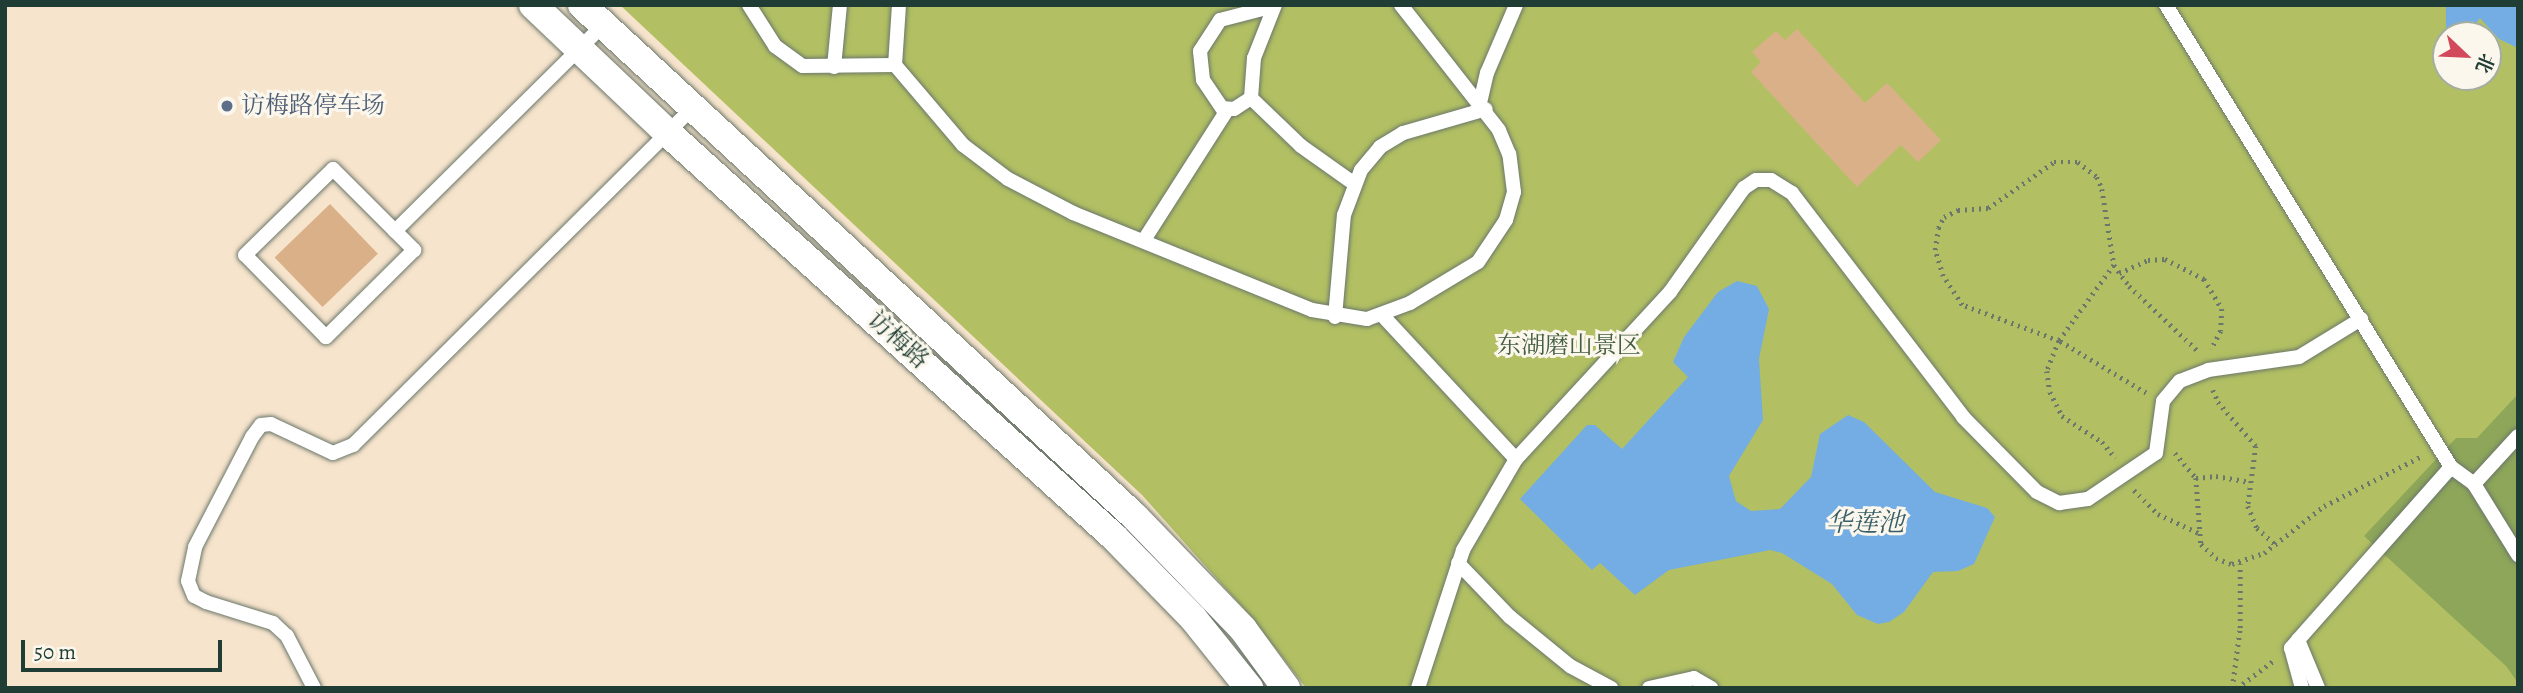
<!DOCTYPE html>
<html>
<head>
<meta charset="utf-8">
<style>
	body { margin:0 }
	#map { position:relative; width:2523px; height:693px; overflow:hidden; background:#f7e4cd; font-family:Alegreya,"Noto Serif SC",serif }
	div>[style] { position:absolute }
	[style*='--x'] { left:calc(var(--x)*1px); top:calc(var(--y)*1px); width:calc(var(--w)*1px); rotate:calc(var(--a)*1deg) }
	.green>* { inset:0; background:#b2c063 }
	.forest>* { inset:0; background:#8da659 }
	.water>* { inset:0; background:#73ade3 }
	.building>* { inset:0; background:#dab088; transform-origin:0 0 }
	.path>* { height:4.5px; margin-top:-2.25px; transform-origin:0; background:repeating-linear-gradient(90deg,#6b776a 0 2px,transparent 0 7px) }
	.roads { filter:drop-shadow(0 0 2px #6b776a) drop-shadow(0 0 2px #6b776a) }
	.lane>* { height:14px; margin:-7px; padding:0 7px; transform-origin:7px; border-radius:7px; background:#fff }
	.street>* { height:28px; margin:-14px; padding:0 14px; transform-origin:14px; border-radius:14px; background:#fff }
	.dots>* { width:19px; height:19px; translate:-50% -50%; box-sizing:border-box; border:4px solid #fbf7ec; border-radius:50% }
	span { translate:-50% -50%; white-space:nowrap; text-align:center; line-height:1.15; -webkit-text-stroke:6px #fbf7ec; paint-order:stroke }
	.service-label { font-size:24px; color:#4e5e75 }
	.left { translate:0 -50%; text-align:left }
	.street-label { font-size:24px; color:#1f3d34 }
	.park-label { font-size:24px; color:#445e40 }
	.water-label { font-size:26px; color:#385f69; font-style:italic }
	.frame { position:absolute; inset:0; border:7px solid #1f3d34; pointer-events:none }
	.north { position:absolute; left:2432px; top:21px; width:70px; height:70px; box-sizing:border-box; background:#fbf7ec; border:2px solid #a3ada2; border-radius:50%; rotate:113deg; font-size:19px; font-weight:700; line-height:28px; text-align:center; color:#1f3d34 }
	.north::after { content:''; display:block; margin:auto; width:24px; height:32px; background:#d1495b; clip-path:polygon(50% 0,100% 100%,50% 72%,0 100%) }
	.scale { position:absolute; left:21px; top:640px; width:201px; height:32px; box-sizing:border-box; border:4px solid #1f3d34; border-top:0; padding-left:9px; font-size:21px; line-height:24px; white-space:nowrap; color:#1f3d34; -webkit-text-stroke:5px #fbf7ec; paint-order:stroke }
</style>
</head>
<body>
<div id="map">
	<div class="green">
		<div style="clip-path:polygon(evenodd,620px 5px,2518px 5px,2518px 688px,1306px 688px,1251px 617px,1142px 495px,620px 5px,2446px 35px,2488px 35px,2488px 77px,2446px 77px,2446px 35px)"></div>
	</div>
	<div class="forest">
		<div style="clip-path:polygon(2518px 394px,2518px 683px,2506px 666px,2364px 536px,2456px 438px,2477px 438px)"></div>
	</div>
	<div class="water">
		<div style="clip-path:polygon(2446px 5px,2518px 5px,2518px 48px,2499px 39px,2480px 18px,2469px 35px,2446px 37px)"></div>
		<div style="clip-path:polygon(1737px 281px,1757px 286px,1769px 309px,1759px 359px,1763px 420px,1729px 476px,1736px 501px,1751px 511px,1780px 509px,1811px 477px,1820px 434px,1848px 415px,1864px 422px,1935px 492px,1987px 508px,1995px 517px,1974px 564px,1958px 571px,1933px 572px,1904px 612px,1889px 622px,1878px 624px,1857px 615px,1832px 584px,1782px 553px,1770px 550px,1669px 570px,1635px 595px,1600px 563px,1592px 570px,1520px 499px,1587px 425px,1595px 425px,1622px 449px,1688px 377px,1673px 362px,1684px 337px,1718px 292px)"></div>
	</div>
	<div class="building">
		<div style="clip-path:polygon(1797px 29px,1865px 103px,1887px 83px,1941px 140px,1918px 162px,1901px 145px,1857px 187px,1751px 72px,1761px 62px,1752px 52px,1776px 31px,1785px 40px)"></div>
		<div style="left:330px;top:204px;width:69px;height:77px;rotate:46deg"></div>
	</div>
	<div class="path">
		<div style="--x:2114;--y:265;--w:94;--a:125.9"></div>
		<div style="--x:2059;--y:341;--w:32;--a:112"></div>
		<div style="--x:2047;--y:371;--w:21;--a:82"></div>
		<div style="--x:2050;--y:392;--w:27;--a:63"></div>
		<div style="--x:2062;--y:416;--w:48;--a:33"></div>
		<div style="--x:2102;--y:442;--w:21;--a:49"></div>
		<div style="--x:2119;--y:273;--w:32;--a:-24"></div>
		<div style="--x:2148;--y:260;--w:17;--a:-3"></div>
		<div style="--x:2165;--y:259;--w:44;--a:27.1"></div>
		<div style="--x:2204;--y:279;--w:35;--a:59"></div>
		<div style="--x:2222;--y:309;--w:22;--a:93"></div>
		<div style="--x:2221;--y:331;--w:21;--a:118"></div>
		<div style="--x:2213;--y:390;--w:13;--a:67"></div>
		<div style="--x:2218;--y:402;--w:58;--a:49.2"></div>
		<div style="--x:2256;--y:446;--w:61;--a:97.6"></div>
		<div style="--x:2248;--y:506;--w:24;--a:68"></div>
		<div style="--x:2257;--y:528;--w:24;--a:42"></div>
		<div style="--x:2146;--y:393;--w:101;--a:-149.1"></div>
		<div style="--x:2059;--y:341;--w:103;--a:-159.6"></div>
		<div style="--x:1962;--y:305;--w:35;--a:-123"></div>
		<div style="--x:1943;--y:276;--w:27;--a:-107"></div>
		<div style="--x:1935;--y:250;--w:22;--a:-82"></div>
		<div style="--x:1938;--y:228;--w:13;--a:-61"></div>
		<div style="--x:1944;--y:217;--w:16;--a:-27"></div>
		<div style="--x:1958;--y:210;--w:30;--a:-4"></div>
		<div style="--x:1988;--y:208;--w:80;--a:-34.9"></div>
		<div style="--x:2054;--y:162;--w:24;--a:0"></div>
		<div style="--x:2078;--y:162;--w:24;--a:38"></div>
		<div style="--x:2097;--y:177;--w:13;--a:67"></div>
		<div style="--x:2102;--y:189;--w:77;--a:81"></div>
		<div style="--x:2114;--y:265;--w:26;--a:54"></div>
		<div style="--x:2129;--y:286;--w:96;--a:43.3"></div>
		<div style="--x:2175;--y:453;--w:33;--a:50"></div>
		<div style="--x:2196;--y:478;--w:66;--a:85.7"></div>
		<div style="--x:2201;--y:544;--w:21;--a:43"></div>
		<div style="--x:2216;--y:558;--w:17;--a:21"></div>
		<div style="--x:2232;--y:564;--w:34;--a:-19"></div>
		<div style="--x:2264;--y:553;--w:76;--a:-38.1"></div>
		<div style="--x:2324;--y:506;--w:110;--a:-27"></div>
		<div style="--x:2196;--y:478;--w:20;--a:-6"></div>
		<div style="--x:2216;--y:476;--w:35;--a:10"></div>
		<div style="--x:2134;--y:490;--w:34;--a:45"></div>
		<div style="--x:2158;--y:514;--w:45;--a:24.9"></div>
		<div style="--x:2232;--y:688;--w:61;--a:-82.4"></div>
		<div style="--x:2240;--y:628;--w:64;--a:-90"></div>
		<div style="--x:2237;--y:688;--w:45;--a:-36.9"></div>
	</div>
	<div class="roads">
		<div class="lane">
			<div style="--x:749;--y:5;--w:49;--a:57.6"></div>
			<div style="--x:775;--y:46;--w:34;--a:36"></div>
			<div style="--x:803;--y:66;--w:92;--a:-0.6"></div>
			<div style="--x:899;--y:5;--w:60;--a:93.8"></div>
			<div style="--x:895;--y:65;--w:105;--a:49.6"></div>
			<div style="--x:963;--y:145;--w:56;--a:37.1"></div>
			<div style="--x:1008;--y:179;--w:73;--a:27.6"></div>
			<div style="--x:1073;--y:213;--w:258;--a:22.1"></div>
			<div style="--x:1312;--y:310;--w:56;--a:9.3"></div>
			<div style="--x:1367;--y:319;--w:46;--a:-20.4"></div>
			<div style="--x:1410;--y:303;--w:79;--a:-31.1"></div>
			<div style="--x:1478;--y:262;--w:50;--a:-56.3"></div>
			<div style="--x:1506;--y:220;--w:29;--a:-74"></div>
			<div style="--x:1514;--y:192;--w:38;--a:-97"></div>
			<div style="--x:1509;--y:154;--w:26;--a:-113"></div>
			<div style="--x:1499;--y:130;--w:159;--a:-128.1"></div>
			<div style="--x:1275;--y:5;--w:57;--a:111.6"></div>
			<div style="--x:1254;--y:58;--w:40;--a:94.3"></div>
			<div style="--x:1251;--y:98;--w:69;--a:43.8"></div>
			<div style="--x:1301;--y:146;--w:64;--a:35.4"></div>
			<div style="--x:2166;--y:5;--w:543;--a:58.33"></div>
			<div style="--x:2451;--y:467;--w:29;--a:36"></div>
			<div style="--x:2474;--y:484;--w:84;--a:58.2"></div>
			<div style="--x:834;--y:67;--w:62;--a:-84.5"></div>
			<div style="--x:1251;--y:98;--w:20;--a:147"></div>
			<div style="--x:1234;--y:109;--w:12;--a:-175"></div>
			<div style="--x:1222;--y:108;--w:34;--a:-124"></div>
			<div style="--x:1203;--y:80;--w:29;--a:-96"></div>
			<div style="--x:1200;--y:51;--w:37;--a:-57"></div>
			<div style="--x:1220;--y:20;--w:56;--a:-14.5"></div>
			<div style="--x:1480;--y:103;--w:31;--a:-77"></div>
			<div style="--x:1487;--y:73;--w:74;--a:-66.9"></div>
			<div style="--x:333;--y:169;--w:115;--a:45"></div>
			<div style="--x:414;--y:250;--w:124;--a:135.3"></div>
			<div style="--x:326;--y:337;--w:115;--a:-134.6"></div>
			<div style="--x:245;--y:255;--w:123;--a:-44.3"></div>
			<div style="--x:395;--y:231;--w:293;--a:-44.7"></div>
			<div style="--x:1144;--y:240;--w:154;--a:-57.4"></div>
			<div style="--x:1383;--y:316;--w:195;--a:47.1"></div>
			<div style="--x:1335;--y:317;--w:102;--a:-85"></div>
			<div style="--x:1344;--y:215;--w:48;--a:-69.3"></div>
			<div style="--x:1361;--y:170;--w:30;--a:-50"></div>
			<div style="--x:1380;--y:147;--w:27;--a:-31"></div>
			<div style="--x:1403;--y:133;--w:86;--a:-16.1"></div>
			<div style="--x:2474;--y:484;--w:65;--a:-47.5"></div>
			<div style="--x:1458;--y:563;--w:75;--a:46.1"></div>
			<div style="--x:1510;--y:617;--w:77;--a:39.2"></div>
			<div style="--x:1570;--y:666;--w:47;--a:28.2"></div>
			<div style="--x:2298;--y:640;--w:11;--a:131"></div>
			<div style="--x:2291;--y:648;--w:41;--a:74.6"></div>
			<div style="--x:314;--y:688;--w:59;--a:-117.4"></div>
			<div style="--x:287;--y:636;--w:19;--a:-137"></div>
			<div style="--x:273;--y:623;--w:70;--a:-162.6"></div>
			<div style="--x:206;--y:602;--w:13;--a:-153"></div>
			<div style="--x:194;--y:596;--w:16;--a:-112"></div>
			<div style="--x:188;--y:581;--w:35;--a:-78"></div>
			<div style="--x:195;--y:547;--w:124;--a:-62.6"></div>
			<div style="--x:252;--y:437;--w:15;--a:-53"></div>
			<div style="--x:261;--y:425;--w:10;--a:-6"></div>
			<div style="--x:271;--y:424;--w:68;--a:25.1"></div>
			<div style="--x:333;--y:453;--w:22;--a:-22"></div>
			<div style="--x:353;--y:445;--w:478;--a:-44.8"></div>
			<div style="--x:1418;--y:688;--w:145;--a:-71.9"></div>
			<div style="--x:1463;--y:550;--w:105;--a:-59.8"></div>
			<div style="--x:1516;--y:459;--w:227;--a:-47.3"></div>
			<div style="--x:1670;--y:292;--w:128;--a:-54.6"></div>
			<div style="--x:1744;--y:188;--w:14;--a:-34"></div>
			<div style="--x:1756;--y:180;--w:15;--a:0"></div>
			<div style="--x:1771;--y:180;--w:25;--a:32"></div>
			<div style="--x:1792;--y:193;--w:282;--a:52.6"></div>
			<div style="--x:1963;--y:417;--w:105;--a:45.4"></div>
			<div style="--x:2037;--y:492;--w:25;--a:27"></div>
			<div style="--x:2059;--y:503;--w:29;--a:-8"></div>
			<div style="--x:2088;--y:499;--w:82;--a:-34.1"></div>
			<div style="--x:2156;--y:453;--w:52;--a:-82.3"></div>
			<div style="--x:2163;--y:401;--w:26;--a:-50"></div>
			<div style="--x:2180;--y:381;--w:30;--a:-21"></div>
			<div style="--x:2208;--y:370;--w:92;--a:-8.1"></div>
			<div style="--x:2299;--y:357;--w:73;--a:-31.5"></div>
			<div style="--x:1649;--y:688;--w:46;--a:-12.5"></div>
			<div style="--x:1694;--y:678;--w:20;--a:30"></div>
			<div style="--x:2318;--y:688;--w:52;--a:-112.6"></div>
			<div style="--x:2298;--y:640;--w:231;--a:-48.5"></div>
		</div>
		<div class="street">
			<div style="--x:533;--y:5;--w:187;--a:43.5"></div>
			<div style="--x:669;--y:134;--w:600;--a:42.16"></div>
			<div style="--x:1114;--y:537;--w:113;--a:45.7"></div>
			<div style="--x:1193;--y:618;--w:90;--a:51.3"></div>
			<div style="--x:582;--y:5;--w:752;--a:42.79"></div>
			<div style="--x:1134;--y:516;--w:157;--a:46"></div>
			<div style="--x:1243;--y:629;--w:73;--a:53.9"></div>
		</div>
	</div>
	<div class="dots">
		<div style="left:227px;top:106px;background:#5c6f8a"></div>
	</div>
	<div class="service-label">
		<span class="left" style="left:241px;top:106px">访梅路停车场</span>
	</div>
	<div class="street-label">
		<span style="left:898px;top:340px;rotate:42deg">访梅路</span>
	</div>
	<div class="park-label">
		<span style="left:1569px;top:346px">东湖磨山景区</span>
	</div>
	<div class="water-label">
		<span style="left:1865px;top:523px">华莲池</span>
	</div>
	<div class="frame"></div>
	<div class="north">北</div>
	<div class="scale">50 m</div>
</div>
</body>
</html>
